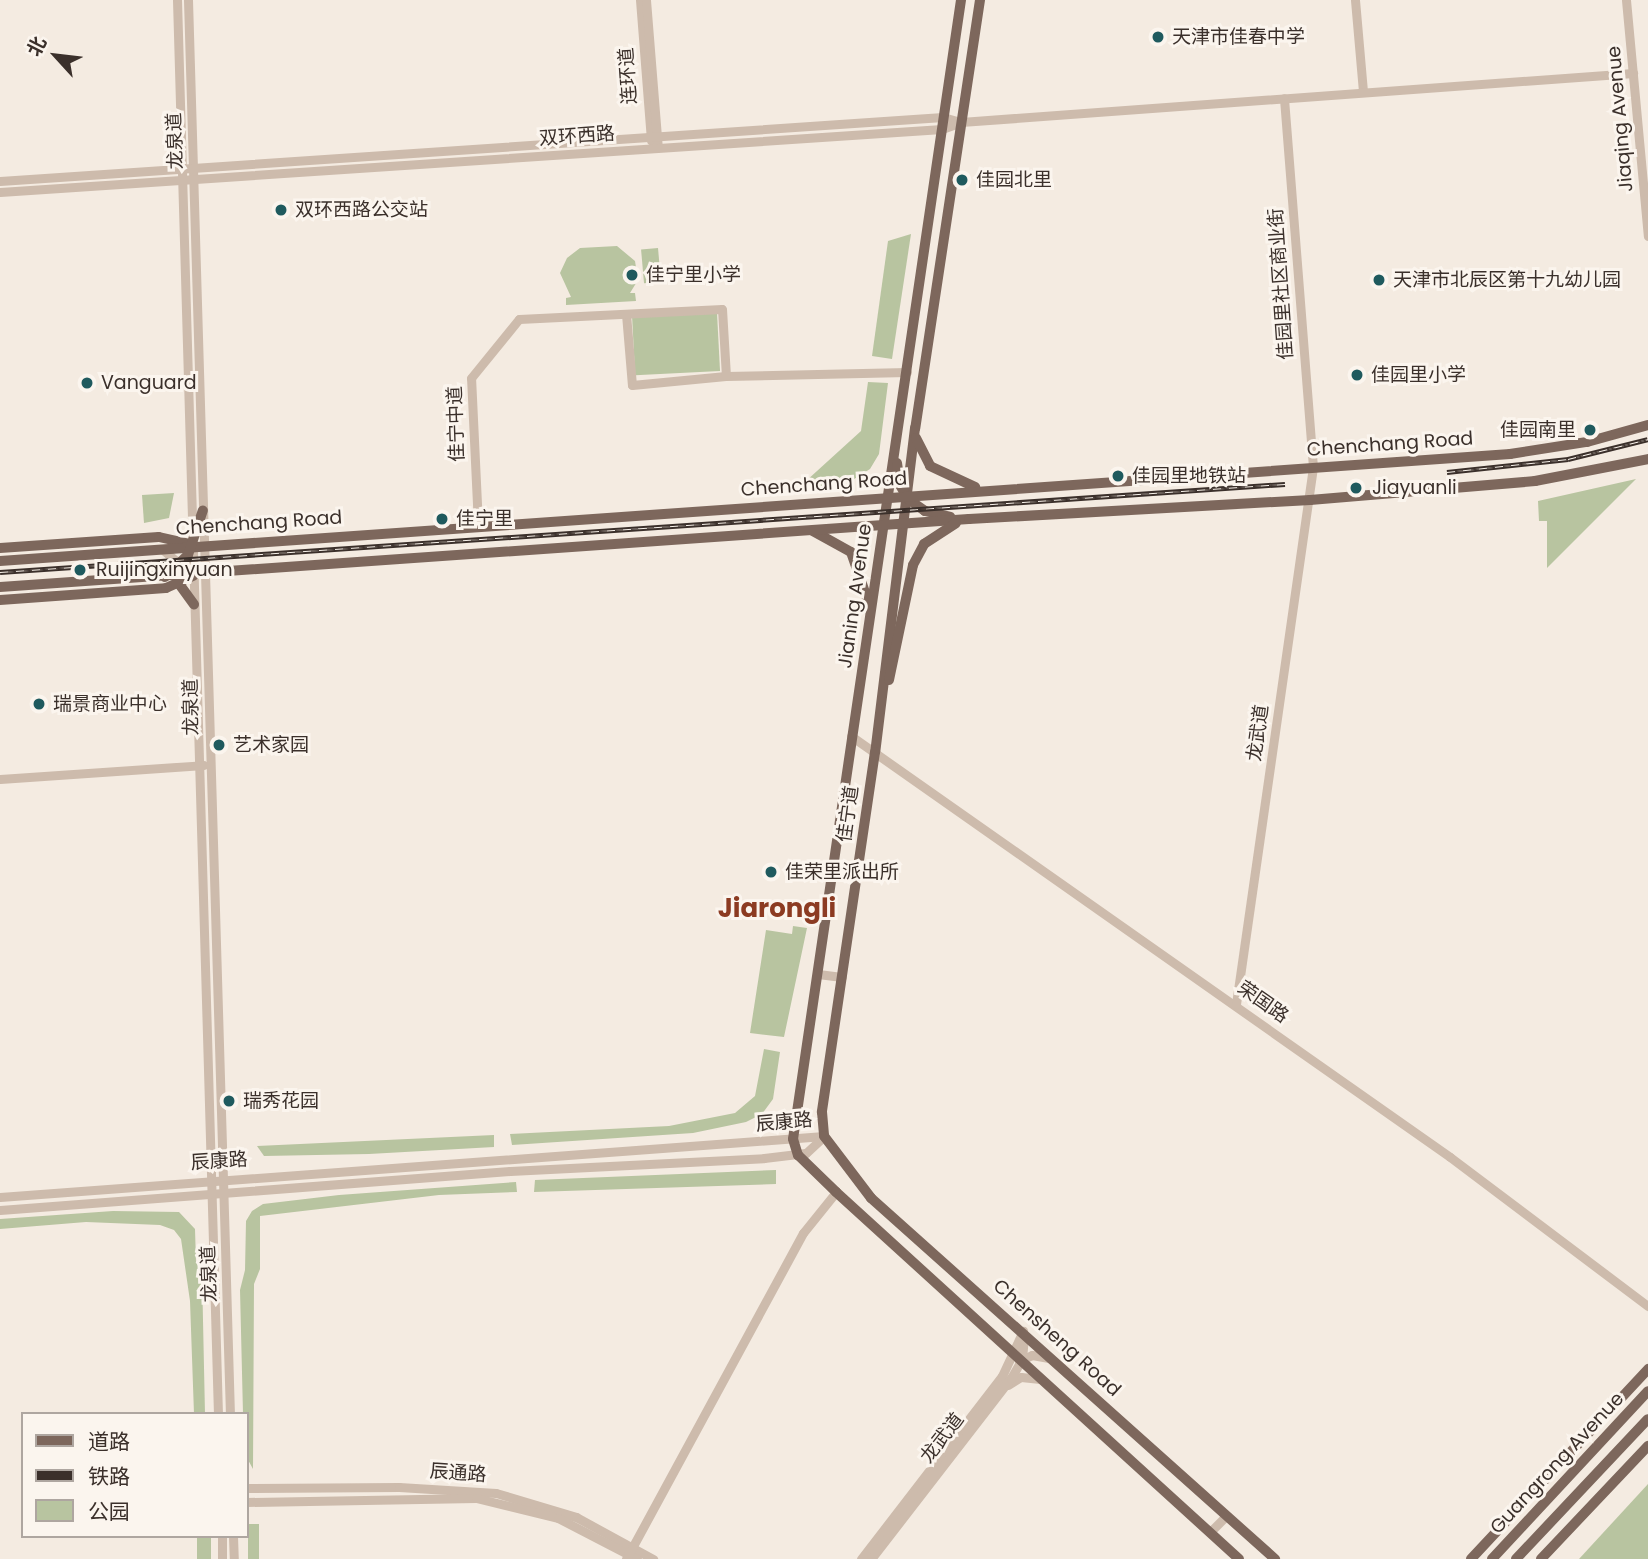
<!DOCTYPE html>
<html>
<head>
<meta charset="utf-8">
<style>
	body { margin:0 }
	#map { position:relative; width:1648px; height:1559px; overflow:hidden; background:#f4ebe1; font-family:Poppins,"Noto Sans SC",sans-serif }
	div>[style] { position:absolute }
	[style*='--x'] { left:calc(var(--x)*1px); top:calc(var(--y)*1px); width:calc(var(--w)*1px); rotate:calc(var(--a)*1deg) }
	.green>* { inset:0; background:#b8c4a0; transform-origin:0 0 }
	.minor>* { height:9px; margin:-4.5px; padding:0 4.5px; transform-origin:4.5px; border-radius:4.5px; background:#cdbbac }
	.major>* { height:10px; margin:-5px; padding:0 5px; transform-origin:5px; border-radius:5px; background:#7d675c }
	.rail>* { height:5px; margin-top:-2.5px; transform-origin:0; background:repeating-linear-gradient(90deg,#fbf5ee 0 8px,#3b302b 0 16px); box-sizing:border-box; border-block:2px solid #3b302b }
	.dots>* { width:19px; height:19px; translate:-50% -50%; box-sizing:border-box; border:4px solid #fbf5ee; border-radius:50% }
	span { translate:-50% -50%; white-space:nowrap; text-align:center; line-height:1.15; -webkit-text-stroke:6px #fbf5ee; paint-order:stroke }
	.poi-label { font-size:19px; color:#3b302b }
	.left { translate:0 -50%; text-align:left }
	.right { translate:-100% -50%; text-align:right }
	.street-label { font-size:19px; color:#3b302b }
	.district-label { font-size:26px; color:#8c3b22; font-weight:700 }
	.legend { position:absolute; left:21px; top:1412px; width:228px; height:126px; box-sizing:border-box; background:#fbf5ee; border:2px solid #aea6a0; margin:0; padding:9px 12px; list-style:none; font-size:21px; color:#3b302b }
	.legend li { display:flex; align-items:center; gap:14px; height:35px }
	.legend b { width:35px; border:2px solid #aea6a0 }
	.north { position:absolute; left:21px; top:21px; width:70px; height:70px; -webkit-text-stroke:5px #fbf5ee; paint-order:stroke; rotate:297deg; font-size:19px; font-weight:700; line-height:28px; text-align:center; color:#3b302b }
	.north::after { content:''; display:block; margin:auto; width:24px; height:32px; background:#3b302b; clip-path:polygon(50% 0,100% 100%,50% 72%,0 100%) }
</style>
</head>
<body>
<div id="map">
	<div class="green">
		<div style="clip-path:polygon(911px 234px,892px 359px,872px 356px,888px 241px)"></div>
		<div style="clip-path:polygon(617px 246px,635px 261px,638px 280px,630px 293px,635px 293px,636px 301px,566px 305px,566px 298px,571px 297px,560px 273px,567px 258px,580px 248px)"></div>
		<div style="left:658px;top:248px;width:34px;height:17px;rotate:85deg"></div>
		<div style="left:717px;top:313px;width:58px;height:85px;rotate:87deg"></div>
		<div style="clip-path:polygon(868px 382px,888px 383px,879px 454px,870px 469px,851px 481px,795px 491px,861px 431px)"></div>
		<div style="clip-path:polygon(1636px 479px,1547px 568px,1547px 521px,1539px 521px,1538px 501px)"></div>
		<div style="clip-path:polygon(174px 493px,169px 518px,144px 523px,142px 495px)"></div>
		<div style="clip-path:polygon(793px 926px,807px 928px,784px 1037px,750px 1033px,766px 930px,792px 934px)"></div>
		<div style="clip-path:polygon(764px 1049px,780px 1052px,773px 1099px,762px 1114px,746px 1122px,693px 1133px,512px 1145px,510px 1134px,669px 1126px,735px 1113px,755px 1096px)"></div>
		<div style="clip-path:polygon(494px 1135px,494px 1147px,369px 1154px,264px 1156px,257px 1146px)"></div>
		<div style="clip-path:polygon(776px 1170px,776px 1184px,534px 1192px,535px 1180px)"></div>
		<div style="clip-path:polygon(516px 1182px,517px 1192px,439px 1195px,260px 1216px,260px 1269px,254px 1284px,253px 1469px,247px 1458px,247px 1414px,243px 1414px,240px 1290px,245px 1270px,246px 1221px,252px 1211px,263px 1204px,339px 1195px)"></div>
		<div style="clip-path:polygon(113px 1211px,179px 1212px,195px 1229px,196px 1262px,202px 1273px,205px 1414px,194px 1414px,190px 1301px,181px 1239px,174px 1230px,160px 1225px,86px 1222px,0 1229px,0 1219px)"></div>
		<div style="clip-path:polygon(1648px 1484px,1648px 1559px,1579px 1559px)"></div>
		<div style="left:248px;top:1524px;width:11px;height:35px"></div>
		<div style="left:197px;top:1536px;width:14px;height:23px"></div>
	</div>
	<div class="minor">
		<div style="--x:177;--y:0;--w:1415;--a:88.34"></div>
		<div style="--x:188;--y:0;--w:1415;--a:88.3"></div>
		<div style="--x:640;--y:0;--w:141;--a:85.5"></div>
		<div style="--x:646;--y:0;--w:148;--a:85.4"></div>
		<div style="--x:1355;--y:0;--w:92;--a:85"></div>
		<div style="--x:1626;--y:0;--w:237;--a:84.7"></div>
		<div style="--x:0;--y:181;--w:945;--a:-3.88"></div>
		<div style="--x:943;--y:117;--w:19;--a:16"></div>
		<div style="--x:961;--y:122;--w:674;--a:-4.17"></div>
		<div style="--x:0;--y:192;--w:944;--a:-3.83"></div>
		<div style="--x:942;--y:129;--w:20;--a:-20"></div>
		<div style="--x:626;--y:314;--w:71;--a:85.2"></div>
		<div style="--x:632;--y:385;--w:94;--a:-5.5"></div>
		<div style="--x:726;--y:376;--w:181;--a:-1.3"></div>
		<div style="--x:478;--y:525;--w:147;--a:-92.7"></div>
		<div style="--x:471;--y:378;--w:76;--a:-50.9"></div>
		<div style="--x:519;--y:319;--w:203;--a:-2.8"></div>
		<div style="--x:722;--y:309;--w:67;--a:86.6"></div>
		<div style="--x:162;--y:549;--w:42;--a:40.2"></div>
		<div style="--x:851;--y:736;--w:732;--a:35.1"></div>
		<div style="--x:1450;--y:1157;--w:248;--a:37"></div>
		<div style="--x:0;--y:779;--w:204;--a:-3.9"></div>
		<div style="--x:818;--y:974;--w:24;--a:7"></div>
		<div style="--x:1236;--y:1004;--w:542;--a:-81.84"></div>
		<div style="--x:1313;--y:467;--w:370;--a:-94.5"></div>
		<div style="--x:0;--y:1197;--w:826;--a:-4.23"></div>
		<div style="--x:0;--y:1210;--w:511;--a:-4.37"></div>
		<div style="--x:510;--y:1171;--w:254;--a:-2.9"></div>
		<div style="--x:764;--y:1158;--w:42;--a:-6.8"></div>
		<div style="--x:806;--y:1153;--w:25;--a:-43"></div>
		<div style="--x:1019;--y:1361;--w:14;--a:-25"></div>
		<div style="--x:1032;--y:1355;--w:17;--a:10"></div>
		<div style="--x:1008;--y:1385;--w:15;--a:-32"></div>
		<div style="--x:1021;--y:1377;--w:19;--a:6"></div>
		<div style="--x:247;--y:1488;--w:152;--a:-0.4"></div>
		<div style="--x:399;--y:1487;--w:97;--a:3.5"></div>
		<div style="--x:496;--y:1493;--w:84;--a:16.7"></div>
		<div style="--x:576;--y:1517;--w:88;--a:28.6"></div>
		<div style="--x:247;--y:1502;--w:229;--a:-1"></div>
		<div style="--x:476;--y:1498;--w:84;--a:13.7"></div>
		<div style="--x:558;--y:1518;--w:89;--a:27.4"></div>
		<div style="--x:1210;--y:1532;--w:23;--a:-45"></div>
		<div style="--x:222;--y:1536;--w:23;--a:90"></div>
		<div style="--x:233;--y:1536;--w:23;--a:88"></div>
		<div style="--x:626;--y:1559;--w:371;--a:-61.5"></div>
		<div style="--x:803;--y:1233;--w:53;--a:-51.2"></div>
		<div style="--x:861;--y:1559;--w:231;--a:-52.4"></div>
		<div style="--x:1002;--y:1376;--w:50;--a:-65"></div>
		<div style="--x:871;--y:1559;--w:229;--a:-52.3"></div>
		<div style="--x:1011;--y:1378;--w:22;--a:-60"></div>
		<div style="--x:1022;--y:1359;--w:24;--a:-85"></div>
	</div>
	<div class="major">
		<div style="--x:961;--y:0;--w:1151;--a:98.39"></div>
		<div style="--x:793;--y:1139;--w:17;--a:73"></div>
		<div style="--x:798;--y:1155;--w:53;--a:44.2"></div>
		<div style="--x:836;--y:1192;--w:545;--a:42.32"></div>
		<div style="--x:980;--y:0;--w:433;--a:98.6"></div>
		<div style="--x:915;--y:428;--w:326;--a:97"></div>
		<div style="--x:875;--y:752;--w:364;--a:98.4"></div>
		<div style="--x:822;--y:1112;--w:24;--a:85"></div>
		<div style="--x:824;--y:1136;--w:78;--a:52.8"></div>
		<div style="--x:871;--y:1198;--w:542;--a:41.78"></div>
		<div style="--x:916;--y:438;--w:31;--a:63"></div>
		<div style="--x:930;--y:466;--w:50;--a:25"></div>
		<div style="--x:897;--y:463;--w:22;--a:82"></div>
		<div style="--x:900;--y:485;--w:16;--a:60"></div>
		<div style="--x:908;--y:499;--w:21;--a:35"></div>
		<div style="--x:925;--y:511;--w:26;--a:13"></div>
		<div style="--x:813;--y:531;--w:43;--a:28.9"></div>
		<div style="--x:851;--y:552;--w:55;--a:70.9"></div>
		<div style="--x:0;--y:548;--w:159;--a:-4"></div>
		<div style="--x:159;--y:537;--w:31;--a:13"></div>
		<div style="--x:0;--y:561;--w:1514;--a:-4.05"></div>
		<div style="--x:1510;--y:454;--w:78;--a:-8.9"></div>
		<div style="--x:1587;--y:442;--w:63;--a:-15.6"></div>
		<div style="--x:165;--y:577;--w:32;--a:-44"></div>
		<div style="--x:188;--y:555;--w:47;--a:-71.6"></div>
		<div style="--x:177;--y:581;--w:29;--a:54"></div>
		<div style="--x:0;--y:587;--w:971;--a:-4.01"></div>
		<div style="--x:969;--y:519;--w:342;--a:-3.2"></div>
		<div style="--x:1310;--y:500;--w:226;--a:-4.8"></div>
		<div style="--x:1535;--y:481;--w:115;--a:-11"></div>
		<div style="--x:0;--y:600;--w:166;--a:-4.1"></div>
		<div style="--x:166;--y:588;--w:30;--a:-24"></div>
		<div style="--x:889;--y:680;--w:117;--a:-78.2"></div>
		<div style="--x:913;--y:565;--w:24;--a:-62"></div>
		<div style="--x:924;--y:544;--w:38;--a:-33"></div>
		<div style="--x:1471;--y:1559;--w:260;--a:-47"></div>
		<div style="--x:1492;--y:1559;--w:229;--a:-47.1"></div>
		<div style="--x:1516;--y:1559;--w:192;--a:-46.7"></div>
		<div style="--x:1541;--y:1559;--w:156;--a:-46.6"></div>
	</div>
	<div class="rail">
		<div style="--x:1447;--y:472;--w:122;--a:-6.1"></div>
		<div style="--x:1568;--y:459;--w:82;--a:-14"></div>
		<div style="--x:0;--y:572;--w:1288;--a:-3.92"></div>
	</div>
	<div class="dots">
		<div style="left:1158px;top:37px;background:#1f5a5e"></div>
		<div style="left:962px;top:180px;background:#1f5a5e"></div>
		<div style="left:281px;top:210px;background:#1f5a5e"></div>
		<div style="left:632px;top:275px;background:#1f5a5e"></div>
		<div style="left:1379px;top:280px;background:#1f5a5e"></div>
		<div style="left:1357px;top:375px;background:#1f5a5e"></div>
		<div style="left:87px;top:383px;background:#1f5a5e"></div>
		<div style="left:1590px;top:430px;background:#1f5a5e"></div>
		<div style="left:1118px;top:476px;background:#1f5a5e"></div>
		<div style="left:1356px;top:488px;background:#1f5a5e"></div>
		<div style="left:442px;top:519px;background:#1f5a5e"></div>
		<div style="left:80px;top:570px;background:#1f5a5e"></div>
		<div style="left:39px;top:704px;background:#1f5a5e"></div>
		<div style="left:219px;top:745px;background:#1f5a5e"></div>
		<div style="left:771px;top:872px;background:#1f5a5e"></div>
		<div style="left:229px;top:1101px;background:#1f5a5e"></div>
	</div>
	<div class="poi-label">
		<span class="left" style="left:1172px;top:37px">天津市佳春中学</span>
		<span class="left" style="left:976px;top:180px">佳园北里</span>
		<span class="left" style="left:295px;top:210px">双环西路公交站</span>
		<span class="left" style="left:646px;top:275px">佳宁里小学</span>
		<span class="left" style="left:1393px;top:280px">天津市北辰区第十九幼儿园</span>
		<span class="left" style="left:1371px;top:375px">佳园里小学</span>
		<span class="left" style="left:101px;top:383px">Vanguard</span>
		<span class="right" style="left:1576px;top:430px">佳园南里</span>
		<span class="left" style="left:1132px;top:476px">佳园里地铁站</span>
		<span class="left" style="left:1372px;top:488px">Jiayuanli</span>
		<span class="left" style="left:456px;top:519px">佳宁里</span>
		<span class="left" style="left:96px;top:570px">Ruijingxinyuan</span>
		<span class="left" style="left:53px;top:704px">瑞景商业中心</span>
		<span class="left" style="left:233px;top:745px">艺术家园</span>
		<span class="left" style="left:785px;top:872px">佳荣里派出所</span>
		<span class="left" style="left:243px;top:1101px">瑞秀花园</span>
	</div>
	<div class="street-label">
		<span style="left:628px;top:76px;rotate:-94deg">连环道</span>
		<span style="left:1620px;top:119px;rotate:-95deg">Jiaqing Avenue</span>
		<span style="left:577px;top:136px;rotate:-4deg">双环西路</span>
		<span style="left:175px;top:141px;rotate:-92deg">龙泉道</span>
		<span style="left:1281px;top:284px;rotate:-94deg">佳园里社区商业街</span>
		<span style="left:456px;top:424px;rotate:-92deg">佳宁中道</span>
		<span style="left:1390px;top:444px;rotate:-4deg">Chenchang Road</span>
		<span style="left:824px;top:484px;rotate:-4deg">Chenchang Road</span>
		<span style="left:259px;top:523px;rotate:-4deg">Chenchang Road</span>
		<span style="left:855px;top:596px;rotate:-82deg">Jianing Avenue</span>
		<span style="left:191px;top:707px;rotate:-91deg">龙泉道</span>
		<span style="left:1258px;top:733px;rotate:-82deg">龙武道</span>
		<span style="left:848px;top:814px;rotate:-82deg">佳宁道</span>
		<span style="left:1263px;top:1002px;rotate:35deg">荣国路</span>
		<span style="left:784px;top:1122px;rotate:-5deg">辰康路</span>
		<span style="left:219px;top:1161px;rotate:-4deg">辰康路</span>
		<span style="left:209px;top:1274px;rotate:-92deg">龙泉道</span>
		<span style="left:1057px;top:1338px;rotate:42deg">Chensheng Road</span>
		<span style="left:942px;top:1438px;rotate:-52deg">龙武道</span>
		<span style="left:1557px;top:1463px;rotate:-47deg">Guangrong Avenue</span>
		<span style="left:458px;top:1473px;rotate:4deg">辰通路</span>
	</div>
	<div class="district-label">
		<span style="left:777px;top:909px">Jiarongli</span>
	</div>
	<ul class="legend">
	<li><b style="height:9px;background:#7d675c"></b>道路</li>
	<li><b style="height:9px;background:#3b302b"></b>铁路</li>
	<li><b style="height:19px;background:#b8c4a0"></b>公园</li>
	</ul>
	<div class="north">北</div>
</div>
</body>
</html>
